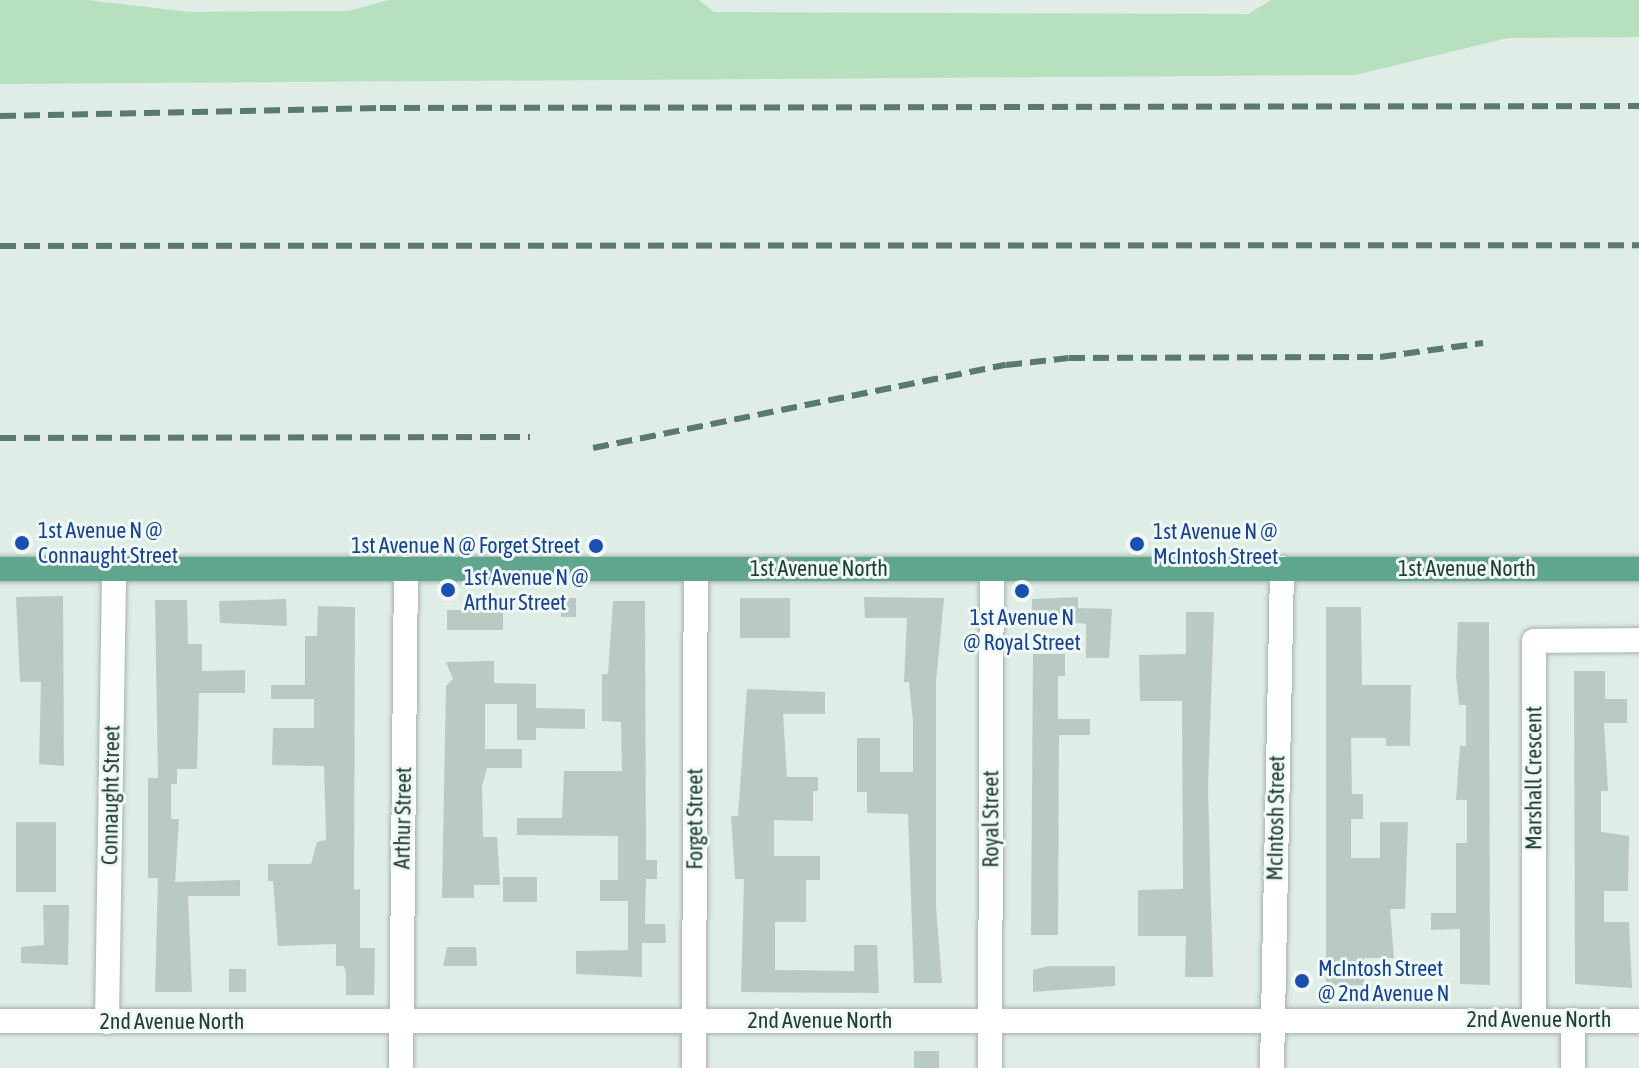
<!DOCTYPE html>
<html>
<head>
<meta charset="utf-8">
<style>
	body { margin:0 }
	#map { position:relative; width:1639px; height:1068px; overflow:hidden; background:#e0ece6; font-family:"Asap Condensed",sans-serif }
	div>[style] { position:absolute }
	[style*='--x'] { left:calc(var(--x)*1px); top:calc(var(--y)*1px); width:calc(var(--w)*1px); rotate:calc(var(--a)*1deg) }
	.green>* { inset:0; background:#b6e0be }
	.building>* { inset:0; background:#b8cac1; transform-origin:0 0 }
	.roads { filter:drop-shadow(0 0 2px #a2b4ad) drop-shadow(0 0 2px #a2b4ad) }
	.minor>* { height:24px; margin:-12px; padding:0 12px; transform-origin:12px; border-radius:12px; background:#fff }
	.major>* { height:24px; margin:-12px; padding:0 12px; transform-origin:12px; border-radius:12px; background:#60a68f }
	.rail>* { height:6px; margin-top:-3px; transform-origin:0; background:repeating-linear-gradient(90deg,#597a6f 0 16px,transparent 0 24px) }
	.dots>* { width:22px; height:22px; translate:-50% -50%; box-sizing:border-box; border:4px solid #f1f9f4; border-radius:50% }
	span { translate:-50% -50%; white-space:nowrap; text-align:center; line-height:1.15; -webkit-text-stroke:6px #f1f9f4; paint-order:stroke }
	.transit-label { font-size:22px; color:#164399 }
	.left { translate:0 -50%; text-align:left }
	.right { translate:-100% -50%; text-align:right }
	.street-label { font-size:22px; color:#1f3e33 }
</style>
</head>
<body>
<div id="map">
	<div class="green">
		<div style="clip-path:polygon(0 0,87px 0,189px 12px,349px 11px,388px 0,699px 0,714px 12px,1248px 14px,1271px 0,1639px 0,1639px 37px,1508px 38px,1355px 75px,0 84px)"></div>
	</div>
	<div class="building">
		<div style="clip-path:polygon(63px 596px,64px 766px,39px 764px,41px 682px,20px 682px,16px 597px)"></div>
		<div style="clip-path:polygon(864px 597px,944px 598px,936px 682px,936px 906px,942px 983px,914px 983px,908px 814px,867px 813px,867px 792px,857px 792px,857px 738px,880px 738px,880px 772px,913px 772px,913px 722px,909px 682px,904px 682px,907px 618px,865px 618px)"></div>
		<div style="clip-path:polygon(1078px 597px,1078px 608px,1112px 609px,1109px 658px,1086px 658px,1086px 624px,1032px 618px,1032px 599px)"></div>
		<div style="left:561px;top:598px;width:15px;height:19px"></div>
		<div style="left:740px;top:598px;width:50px;height:40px"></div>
		<div style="clip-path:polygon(286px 599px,287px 626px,220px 623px,219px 601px)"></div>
		<div style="clip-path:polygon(155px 600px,187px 600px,188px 644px,202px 644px,202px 671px,245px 670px,245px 693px,199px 693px,197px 769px,177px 769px,177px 784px,171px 784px,171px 819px,179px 819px,175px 882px,240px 880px,240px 896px,188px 896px,192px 992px,155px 992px,158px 878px,148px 878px,148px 778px,158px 778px)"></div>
		<div style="clip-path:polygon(613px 601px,645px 601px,646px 860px,657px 860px,657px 879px,646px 879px,645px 924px,665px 924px,666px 943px,642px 943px,642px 977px,576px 974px,576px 951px,628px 950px,628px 901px,600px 901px,600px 880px,618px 880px,618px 836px,517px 835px,517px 818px,562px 818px,564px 771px,622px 771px,621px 722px,602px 721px,602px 674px,608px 674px)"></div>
		<div style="clip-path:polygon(318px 606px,355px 607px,354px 890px,360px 889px,360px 948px,375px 948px,374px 995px,346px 995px,346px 973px,344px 966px,336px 966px,336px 944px,278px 946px,273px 881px,268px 881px,268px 864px,311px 864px,317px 842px,326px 840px,324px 766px,272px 765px,273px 728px,314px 728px,314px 699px,271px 699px,271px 685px,305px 685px,305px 636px,317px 636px)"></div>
		<div style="clip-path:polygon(1326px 607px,1361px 607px,1362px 685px,1411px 685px,1410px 746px,1386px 746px,1386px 738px,1351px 738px,1352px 794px,1363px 794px,1363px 819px,1351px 819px,1351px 858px,1380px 858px,1380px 822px,1408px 822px,1405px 909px,1390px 909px,1394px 958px,1364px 958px,1364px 985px,1326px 986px)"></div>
		<div style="left:503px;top:610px;width:20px;height:56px;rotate:90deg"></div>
		<div style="clip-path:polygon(1186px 612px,1214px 612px,1208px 788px,1213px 977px,1185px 977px,1186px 936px,1138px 936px,1138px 890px,1183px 889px,1182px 701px,1140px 701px,1139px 655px,1186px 654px)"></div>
		<div style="clip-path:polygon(1458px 622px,1489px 622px,1490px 985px,1460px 984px,1460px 929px,1431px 930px,1431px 913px,1456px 913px,1456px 843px,1467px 843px,1467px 800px,1456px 800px,1460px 746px,1466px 746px,1466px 705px,1459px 705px,1456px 675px)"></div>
		<div style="clip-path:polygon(1033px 654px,1065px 654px,1065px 676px,1058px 676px,1058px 719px,1090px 719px,1090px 735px,1059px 735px,1058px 935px,1031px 935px)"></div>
		<div style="clip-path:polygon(494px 661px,494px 683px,536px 684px,536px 708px,585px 709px,585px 729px,536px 728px,536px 740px,517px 740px,517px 704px,485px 704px,485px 749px,522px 749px,522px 768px,487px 768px,482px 786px,483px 837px,497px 837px,500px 885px,474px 885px,474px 898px,442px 898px,446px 686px,453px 679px,446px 662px)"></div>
		<div style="clip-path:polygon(1574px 671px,1605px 671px,1605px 699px,1627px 699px,1627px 723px,1604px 723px,1608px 791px,1601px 791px,1601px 832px,1629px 836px,1628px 891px,1604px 891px,1604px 922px,1629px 922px,1632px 988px,1575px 984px)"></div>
		<div style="clip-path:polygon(747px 689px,825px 692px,825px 714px,783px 714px,787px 777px,818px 777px,818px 791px,813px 791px,813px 821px,774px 820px,774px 856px,820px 856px,820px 880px,806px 880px,806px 922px,775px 922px,775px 970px,854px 971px,854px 945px,877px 945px,879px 993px,741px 992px,744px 879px,735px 879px,731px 816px,738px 816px)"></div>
		<div style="left:16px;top:822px;width:40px;height:70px"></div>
		<div style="left:503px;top:877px;width:34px;height:25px"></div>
		<div style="clip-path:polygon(43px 905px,69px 905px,68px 965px,21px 963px,21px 947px,44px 945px)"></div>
		<div style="clip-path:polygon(447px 947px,476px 947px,477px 966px,443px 966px)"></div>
		<div style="clip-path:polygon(1048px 966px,1115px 966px,1115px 986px,1033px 992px,1033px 970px)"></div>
		<div style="left:229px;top:969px;width:17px;height:23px"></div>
		<div style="left:914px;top:1051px;width:25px;height:17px"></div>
	</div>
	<div class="roads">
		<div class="minor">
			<div style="--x:1534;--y:1020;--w:379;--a:-90"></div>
			<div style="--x:1534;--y:641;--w:105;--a:-0.5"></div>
			<div style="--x:0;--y:1021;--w:1639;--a:0"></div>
			<div style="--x:107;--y:1022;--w:453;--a:-89.1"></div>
			<div style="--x:401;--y:1068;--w:500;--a:-89.43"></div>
			<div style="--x:694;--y:1068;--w:499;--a:-89.8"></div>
			<div style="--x:990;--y:1068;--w:498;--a:-89.8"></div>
			<div style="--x:1272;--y:1068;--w:500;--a:-88.85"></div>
			<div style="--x:1573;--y:1068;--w:48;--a:-90"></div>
		</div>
		<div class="major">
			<div style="--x:0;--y:569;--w:1639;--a:0"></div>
		</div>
	</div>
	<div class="rail">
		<div style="--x:0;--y:116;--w:380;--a:-1.2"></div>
		<div style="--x:380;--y:108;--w:1259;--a:-0.09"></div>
		<div style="--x:0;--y:246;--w:1639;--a:-0.03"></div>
		<div style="--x:0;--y:438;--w:530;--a:-0.11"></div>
		<div style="--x:593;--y:448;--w:421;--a:-11.4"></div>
		<div style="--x:1006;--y:365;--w:63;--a:-6.3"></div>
		<div style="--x:1069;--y:358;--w:311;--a:-0.2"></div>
		<div style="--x:1380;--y:357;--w:104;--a:-7.7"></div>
	</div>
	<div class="dots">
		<div style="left:22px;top:543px;background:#1a4fb4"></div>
		<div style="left:1137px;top:544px;background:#1a4fb4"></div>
		<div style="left:596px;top:546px;background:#1a4fb4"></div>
		<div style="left:448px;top:590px;background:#1a4fb4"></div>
		<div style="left:1022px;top:591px;background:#1a4fb4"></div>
		<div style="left:1302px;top:981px;background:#1a4fb4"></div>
	</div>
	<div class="transit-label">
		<span class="left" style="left:38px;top:543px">1st Avenue N @<br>Connaught Street</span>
		<span class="left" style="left:1153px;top:544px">1st Avenue N @<br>McIntosh Street</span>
		<span class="right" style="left:580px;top:546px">1st Avenue N @ Forget Street</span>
		<span class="left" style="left:464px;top:590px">1st Avenue N @<br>Arthur Street</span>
		<span style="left:1022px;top:630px">1st Avenue N<br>@ Royal Street</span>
		<span class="left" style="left:1318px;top:981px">McIntosh Street<br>@ 2nd Avenue N</span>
	</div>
	<div class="street-label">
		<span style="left:819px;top:569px">1st Avenue North</span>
		<span style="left:1467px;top:569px">1st Avenue North</span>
		<span style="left:1534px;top:778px;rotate:-90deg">Marshall Crescent</span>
		<span style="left:111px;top:795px;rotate:-89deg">Connaught Street</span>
		<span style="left:403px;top:818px;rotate:-89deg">Arthur Street</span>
		<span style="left:1276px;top:818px;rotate:-89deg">McIntosh Street</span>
		<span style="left:695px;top:819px;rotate:-90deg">Forget Street</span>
		<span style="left:991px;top:819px;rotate:-90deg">Royal Street</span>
		<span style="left:1539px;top:1020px">2nd Avenue North</span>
		<span style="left:820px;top:1021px">2nd Avenue North</span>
		<span style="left:172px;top:1022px">2nd Avenue North</span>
	</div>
</div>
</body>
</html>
